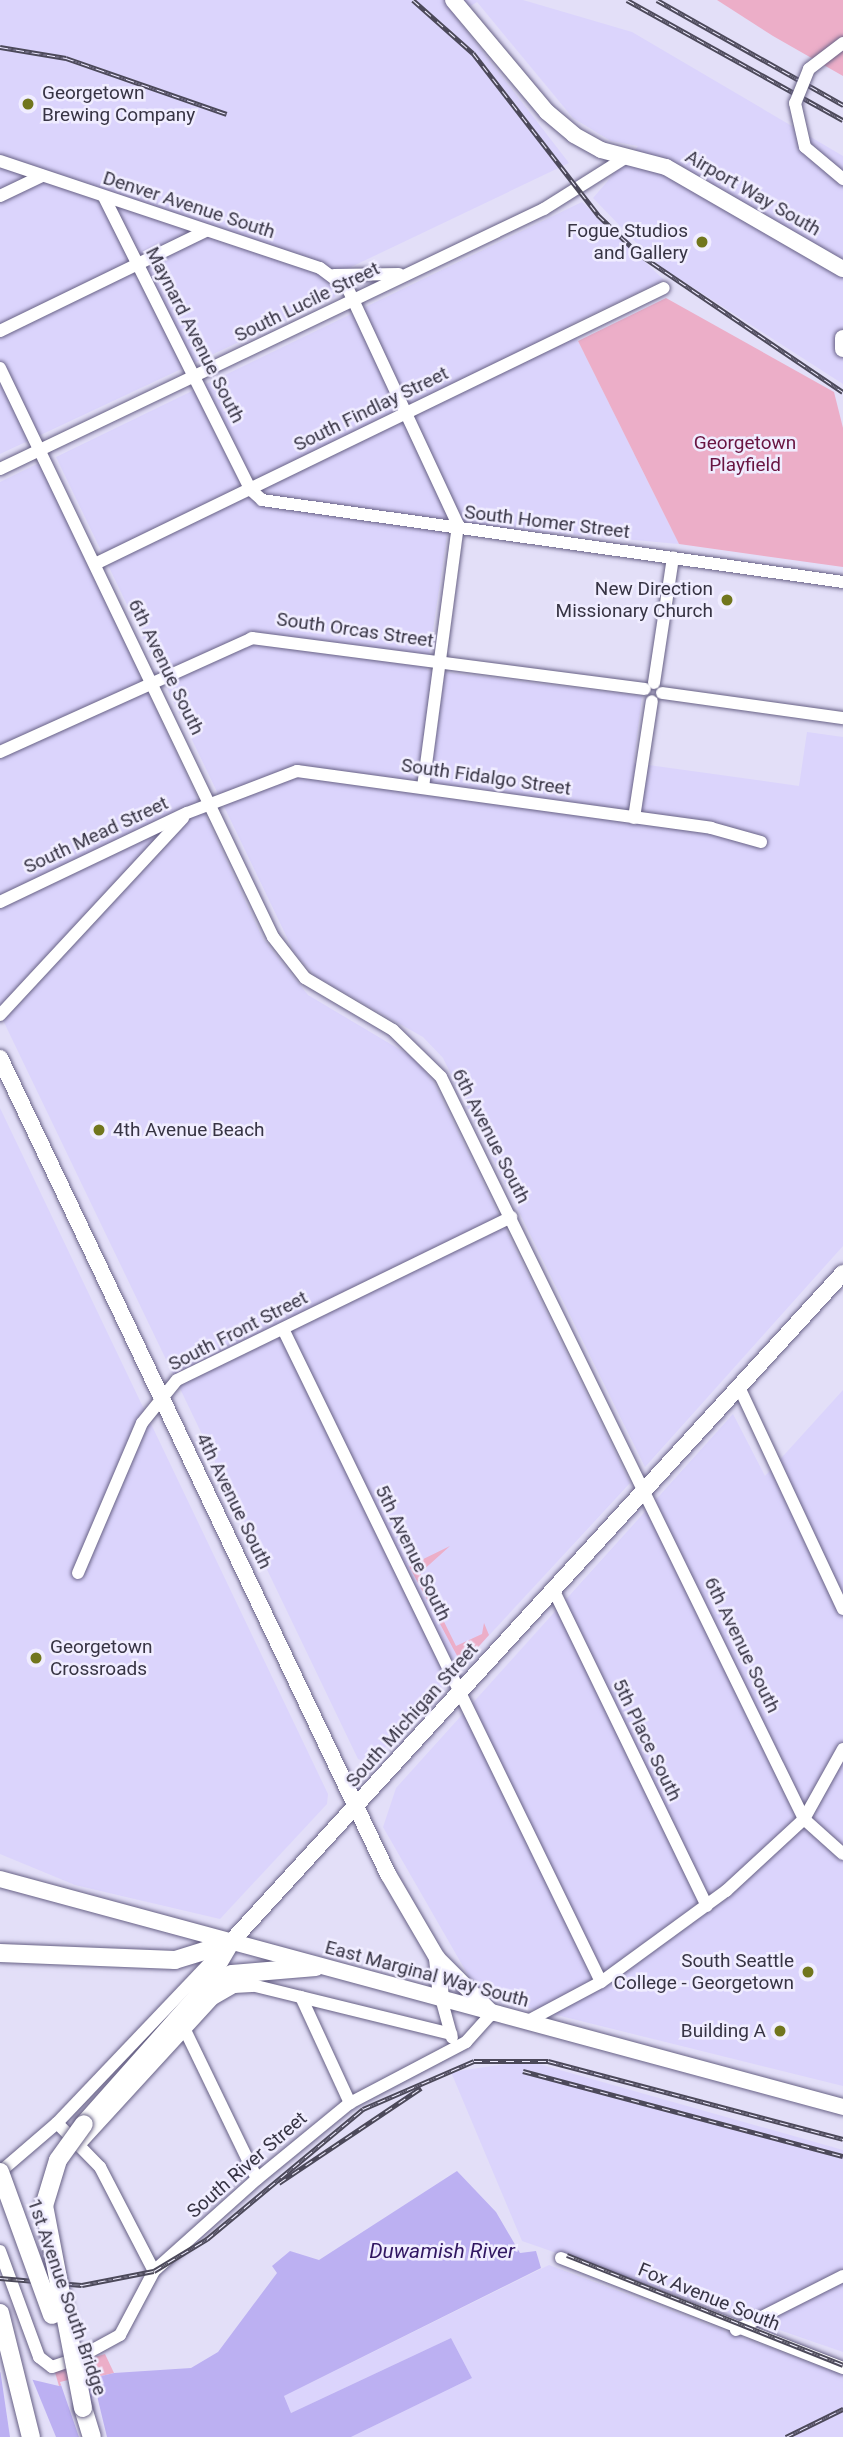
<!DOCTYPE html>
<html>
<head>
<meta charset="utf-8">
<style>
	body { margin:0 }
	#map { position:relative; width:843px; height:2437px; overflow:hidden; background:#e3dff8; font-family:Roboto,sans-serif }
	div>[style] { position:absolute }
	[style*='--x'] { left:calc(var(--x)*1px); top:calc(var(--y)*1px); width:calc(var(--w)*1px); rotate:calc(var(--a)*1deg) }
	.built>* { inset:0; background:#dbd4fc }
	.green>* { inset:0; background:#ecaec8 }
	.water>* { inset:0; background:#bcb0f2 }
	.pier>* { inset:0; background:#e3dff8 }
	.roads { filter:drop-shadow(0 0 2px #676185) drop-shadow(0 0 2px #676185) }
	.minor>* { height:12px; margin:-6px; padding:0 6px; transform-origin:6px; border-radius:6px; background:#fff }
	.major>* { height:16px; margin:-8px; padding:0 8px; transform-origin:8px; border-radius:8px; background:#fff }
	.highway>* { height:18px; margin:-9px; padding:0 9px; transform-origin:9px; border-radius:9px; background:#fff }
	.rail>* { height:5px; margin-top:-2.5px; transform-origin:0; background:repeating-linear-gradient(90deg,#f0edff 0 8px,#4c495a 0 16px); box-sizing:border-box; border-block:2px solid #4c495a }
	.bridges { filter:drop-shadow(0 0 2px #676185) drop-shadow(0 0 2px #676185) }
	.minor-bridge>* { height:12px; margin:-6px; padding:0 6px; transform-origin:6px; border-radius:6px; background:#fff }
	.highway-bridge>* { height:18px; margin:-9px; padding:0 9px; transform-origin:9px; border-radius:9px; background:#fff }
	.dots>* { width:19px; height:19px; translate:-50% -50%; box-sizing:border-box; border:4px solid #f0edff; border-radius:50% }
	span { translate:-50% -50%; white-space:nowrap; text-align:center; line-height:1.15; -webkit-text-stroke:5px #f0edff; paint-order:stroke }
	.poi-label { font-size:19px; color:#373444 }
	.left { translate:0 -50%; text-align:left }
	.right { translate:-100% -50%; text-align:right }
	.street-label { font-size:19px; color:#373444 }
	.park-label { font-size:19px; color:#691542 }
	.water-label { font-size:21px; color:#311762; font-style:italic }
</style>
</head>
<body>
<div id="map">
	<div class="built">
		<div style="clip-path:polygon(0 0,523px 0,632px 32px,843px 156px,843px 384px,658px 265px,593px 198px,638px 146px,611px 141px,573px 118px,477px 2px,455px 16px,569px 163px,328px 278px,338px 289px,335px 297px,0 454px)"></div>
		<div style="clip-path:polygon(582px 202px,664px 280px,570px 325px,679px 544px,449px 523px,427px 670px,642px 696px,634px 763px,799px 786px,807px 732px,843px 737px,843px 1246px,645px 1467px,443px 1058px,423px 1037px,315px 976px,294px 952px,56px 457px)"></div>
		<div style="clip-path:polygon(41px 462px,263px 939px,308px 995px,414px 1058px,434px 1083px,630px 1483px,370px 1764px,358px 1759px,0 1014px,0 482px)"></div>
		<div style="clip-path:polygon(0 1108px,328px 1794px,327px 1804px,220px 1919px,75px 1885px,0 1854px)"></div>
		<div style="clip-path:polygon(843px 1390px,843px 2086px,496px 2000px,472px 1982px,383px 1827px,396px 1788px,733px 1414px,765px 1476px)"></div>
		<div style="clip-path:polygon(528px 2061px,843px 2150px,843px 2352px,522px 2241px,451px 2072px)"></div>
		<div style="clip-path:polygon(549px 2265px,843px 2375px,843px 2437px,351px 2437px,472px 2378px,451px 2338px,291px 2413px,284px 2396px)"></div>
	</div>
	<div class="green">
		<div style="clip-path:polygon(717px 0,843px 0,843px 76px,773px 36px)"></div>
		<div style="clip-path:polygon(666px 298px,834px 392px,843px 428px,843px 567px,679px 544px,578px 341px)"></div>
		<div style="clip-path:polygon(450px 1546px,420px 1573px,456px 1646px,482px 1634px,484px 1623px,489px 1635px,462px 1665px,409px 1566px)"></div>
		<div style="clip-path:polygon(105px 2354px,114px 2373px,59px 2386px,54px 2369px)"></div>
	</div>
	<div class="water">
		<div style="clip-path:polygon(457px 2171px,496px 2212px,520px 2253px,536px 2251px,541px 2268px,284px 2396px,291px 2413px,451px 2338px,472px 2378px,351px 2437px,0 2437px,0 2372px,59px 2386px,114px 2373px,191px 2368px,218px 2352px,277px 2273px,272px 2266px,290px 2251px,319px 2260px)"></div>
	</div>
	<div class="pier">
		<div style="clip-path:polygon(0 2369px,31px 2376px,56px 2437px,10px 2437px)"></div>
		<div style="clip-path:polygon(92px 2375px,107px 2437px,79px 2437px,60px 2382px,85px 2376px,92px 2403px)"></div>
	</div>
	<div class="roads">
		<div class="minor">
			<div style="--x:0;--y:161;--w:337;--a:18.5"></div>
			<div style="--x:320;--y:268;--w:35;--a:37"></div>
			<div style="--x:348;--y:289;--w:260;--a:65"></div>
			<div style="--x:458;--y:525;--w:263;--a:97.6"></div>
			<div style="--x:0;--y:196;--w:47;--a:-25.5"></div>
			<div style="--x:104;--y:197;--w:328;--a:63.4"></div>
			<div style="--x:251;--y:490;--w:15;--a:42"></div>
			<div style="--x:262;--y:500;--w:587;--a:8.03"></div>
			<div style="--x:334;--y:275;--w:65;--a:-0.9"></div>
			<div style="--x:0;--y:331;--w:229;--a:-25.9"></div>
			<div style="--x:0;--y:368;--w:631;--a:64.37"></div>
			<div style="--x:273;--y:937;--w:52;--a:52"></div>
			<div style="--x:305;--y:978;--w:102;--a:30.6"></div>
			<div style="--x:393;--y:1030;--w:67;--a:44.4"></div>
			<div style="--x:441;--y:1077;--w:826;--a:63.93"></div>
			<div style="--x:804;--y:1819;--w:52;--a:41.9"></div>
			<div style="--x:0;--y:469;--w:603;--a:-25.55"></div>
			<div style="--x:544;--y:209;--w:96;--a:-32.2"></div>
			<div style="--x:95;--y:564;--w:632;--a:-25.88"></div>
			<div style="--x:654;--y:683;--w:127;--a:-81.4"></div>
			<div style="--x:662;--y:693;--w:183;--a:7.9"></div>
			<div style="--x:0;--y:752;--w:277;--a:-24.3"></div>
			<div style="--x:252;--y:638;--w:396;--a:7.4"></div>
			<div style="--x:634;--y:818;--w:118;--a:-81.3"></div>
			<div style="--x:0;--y:902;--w:207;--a:-25.5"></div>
			<div style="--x:187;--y:813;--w:118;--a:-20.9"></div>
			<div style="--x:297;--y:771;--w:418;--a:7.8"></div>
			<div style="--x:711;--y:828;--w:52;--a:15.6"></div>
			<div style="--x:0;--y:1015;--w:269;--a:-47.1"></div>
			<div style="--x:283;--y:1329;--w:726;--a:64.03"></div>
			<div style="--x:739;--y:1387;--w:245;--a:64.9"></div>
			<div style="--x:78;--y:1573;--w:163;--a:-66.9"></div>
			<div style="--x:142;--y:1423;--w:55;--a:-50.9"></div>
			<div style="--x:177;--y:1380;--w:372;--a:-26"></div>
			<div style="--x:554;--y:1591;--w:350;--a:64.1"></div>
			<div style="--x:301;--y:1997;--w:117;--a:65.2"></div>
			<div style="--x:441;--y:1998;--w:41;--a:74.6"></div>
			<div style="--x:526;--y:2022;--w:85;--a:-28.1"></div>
			<div style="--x:601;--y:1982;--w:155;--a:-36.1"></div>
			<div style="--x:726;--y:1891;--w:106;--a:-42.7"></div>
			<div style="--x:804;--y:1819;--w:80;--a:-60.9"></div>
			<div style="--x:185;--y:2030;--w:165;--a:64.2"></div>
			<div style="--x:57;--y:2123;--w:62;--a:45.7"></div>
			<div style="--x:100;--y:2167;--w:117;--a:62.6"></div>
			<div style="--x:82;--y:2142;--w:194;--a:-47.5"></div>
			<div style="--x:213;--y:1999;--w:24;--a:-30"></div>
			<div style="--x:234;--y:1987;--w:22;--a:-3"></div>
			<div style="--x:256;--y:1986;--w:201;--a:13.8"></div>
			<div style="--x:0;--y:2172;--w:75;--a:-40.7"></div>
			<div style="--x:57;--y:2123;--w:239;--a:-46.4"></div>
			<div style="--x:0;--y:2251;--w:113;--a:69.8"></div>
			<div style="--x:39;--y:2357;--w:16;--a:38"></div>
			<div style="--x:52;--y:2367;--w:28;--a:-19"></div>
			<div style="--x:78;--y:2358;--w:48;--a:-28.7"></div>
			<div style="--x:120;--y:2335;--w:72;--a:-62"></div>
			<div style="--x:154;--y:2271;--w:138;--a:-41.8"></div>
			<div style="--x:257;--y:2179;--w:120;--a:-39.3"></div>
			<div style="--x:350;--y:2103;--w:131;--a:-27.7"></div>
			<div style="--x:466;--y:2042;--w:39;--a:-48"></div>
			<div style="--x:561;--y:2258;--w:303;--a:21.3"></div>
			<div style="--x:736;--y:2330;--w:120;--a:-26.8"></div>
		</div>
		<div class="major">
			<div style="--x:453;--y:0;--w:146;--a:50"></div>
			<div style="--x:547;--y:112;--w:35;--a:40"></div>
			<div style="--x:574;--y:135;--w:31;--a:29"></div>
			<div style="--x:601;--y:150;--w:67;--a:14.7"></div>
			<div style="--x:666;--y:167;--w:204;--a:30"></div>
			<div style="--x:843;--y:338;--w:11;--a:90"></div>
			<div style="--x:0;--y:1058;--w:904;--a:64.57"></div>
			<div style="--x:388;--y:1874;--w:97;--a:59.7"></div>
			<div style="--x:437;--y:1958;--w:78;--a:45"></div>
			<div style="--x:0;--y:1879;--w:873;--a:15.13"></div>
			<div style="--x:230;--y:1943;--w:908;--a:-47.54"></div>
			<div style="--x:437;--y:1958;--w:40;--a:84.3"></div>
		</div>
		<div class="highway">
			<div style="--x:0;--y:1953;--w:175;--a:2.3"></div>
			<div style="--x:175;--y:1960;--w:58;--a:-17.2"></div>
			<div style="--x:205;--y:1989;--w:31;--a:-29"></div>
			<div style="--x:232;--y:1974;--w:84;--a:-4.8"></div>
			<div style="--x:84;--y:2124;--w:178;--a:-48.4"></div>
			<div style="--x:202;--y:1991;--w:56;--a:-59.7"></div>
			<div style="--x:0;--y:2313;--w:128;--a:76"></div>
			<div style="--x:83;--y:2408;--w:30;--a:73"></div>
		</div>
	</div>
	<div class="rail">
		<div style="--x:413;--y:0;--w:80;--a:41.5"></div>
		<div style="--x:473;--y:53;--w:205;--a:52.3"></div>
		<div style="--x:598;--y:215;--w:57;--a:43.6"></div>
		<div style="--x:639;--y:254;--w:246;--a:34.1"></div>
		<div style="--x:627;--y:0;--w:247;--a:29.1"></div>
		<div style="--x:657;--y:0;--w:214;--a:29.4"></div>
		<div style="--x:0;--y:47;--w:67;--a:9.5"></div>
		<div style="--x:66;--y:58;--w:170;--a:19.2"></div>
		<div style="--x:523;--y:2071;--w:331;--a:14.9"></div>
		<div style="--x:279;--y:2183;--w:171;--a:-33.8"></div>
		<div style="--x:567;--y:2255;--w:297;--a:21.7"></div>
		<div style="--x:0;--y:2278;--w:82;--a:4.9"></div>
		<div style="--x:82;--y:2285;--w:73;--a:-11"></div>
		<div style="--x:154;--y:2271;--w:62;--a:-31.1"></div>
		<div style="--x:207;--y:2239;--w:203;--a:-39.8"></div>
		<div style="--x:363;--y:2109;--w:121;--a:-23.4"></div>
		<div style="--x:474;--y:2061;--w:74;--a:0"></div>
		<div style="--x:548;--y:2061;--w:305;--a:14.8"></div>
		<div style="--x:786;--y:2437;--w:64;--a:-26.2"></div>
	</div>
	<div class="bridges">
		<div class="minor-bridge">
			<div style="--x:843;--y:43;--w:43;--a:142.6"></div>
			<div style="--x:809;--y:69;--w:37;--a:112"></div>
			<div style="--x:795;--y:103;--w:45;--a:77.2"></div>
			<div style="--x:805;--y:147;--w:50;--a:40.1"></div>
		</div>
		<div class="highway-bridge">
			<div style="--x:0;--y:2172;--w:152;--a:70"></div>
			<div style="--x:83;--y:2408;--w:206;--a:-100.9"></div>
			<div style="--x:44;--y:2206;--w:48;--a:-73.1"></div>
			<div style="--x:58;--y:2160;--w:44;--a:-54.2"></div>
		</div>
	</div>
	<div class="dots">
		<div style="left:28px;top:104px;background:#71761d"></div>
		<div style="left:702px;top:242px;background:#71761d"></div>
		<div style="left:727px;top:600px;background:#71761d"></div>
		<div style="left:99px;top:1130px;background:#71761d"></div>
		<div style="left:36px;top:1658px;background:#71761d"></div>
		<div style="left:808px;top:1972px;background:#71761d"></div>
		<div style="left:780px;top:2031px;background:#71761d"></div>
	</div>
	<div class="poi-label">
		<span class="left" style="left:42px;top:104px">Georgetown<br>Brewing Company</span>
		<span class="right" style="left:688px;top:242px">Fogue Studios<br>and Gallery</span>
		<span class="right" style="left:713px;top:600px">New Direction<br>Missionary Church</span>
		<span class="left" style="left:113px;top:1130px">4th Avenue Beach</span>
		<span class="left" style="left:50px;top:1658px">Georgetown<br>Crossroads</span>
		<span class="right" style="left:794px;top:1972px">South Seattle<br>College - Georgetown</span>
		<span class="right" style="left:766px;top:2031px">Building A</span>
	</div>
	<div class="street-label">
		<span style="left:753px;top:193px;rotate:30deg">Airport Way South</span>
		<span style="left:189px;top:205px;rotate:18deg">Denver Avenue South</span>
		<span style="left:307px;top:302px;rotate:-26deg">South Lucile Street</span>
		<span style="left:195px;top:335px;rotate:63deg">Maynard Avenue South</span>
		<span style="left:371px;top:409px;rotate:-26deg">South Findlay Street</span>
		<span style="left:547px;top:522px;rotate:7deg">South Homer Street</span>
		<span style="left:355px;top:630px;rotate:8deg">South Orcas Street</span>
		<span style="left:166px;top:667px;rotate:64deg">6th Avenue South</span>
		<span style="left:486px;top:777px;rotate:8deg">South Fidalgo Street</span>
		<span style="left:96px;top:835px;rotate:-25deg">South Mead Street</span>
		<span style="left:491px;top:1136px;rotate:63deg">6th Avenue South</span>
		<span style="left:238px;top:1331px;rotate:-27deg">South Front Street</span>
		<span style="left:234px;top:1501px;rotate:64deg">4th Avenue South</span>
		<span style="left:413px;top:1553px;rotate:64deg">5th Avenue South</span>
		<span style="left:742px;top:1645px;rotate:64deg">6th Avenue South</span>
		<span style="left:412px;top:1715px;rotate:-48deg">South Michigan Street</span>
		<span style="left:647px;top:1740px;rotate:64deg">5th Place South</span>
		<span style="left:427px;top:1974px;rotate:15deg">East Marginal Way South</span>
		<span style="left:247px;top:2165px;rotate:-41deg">South River Street</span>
		<span style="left:67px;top:2297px;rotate:71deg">1st Avenue South Bridge</span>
		<span style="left:709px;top:2297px;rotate:22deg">Fox Avenue South</span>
	</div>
	<div class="park-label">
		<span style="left:745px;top:454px">Georgetown<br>Playfield</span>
	</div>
	<div class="water-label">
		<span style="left:442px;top:2251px">Duwamish River</span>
	</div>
</div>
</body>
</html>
